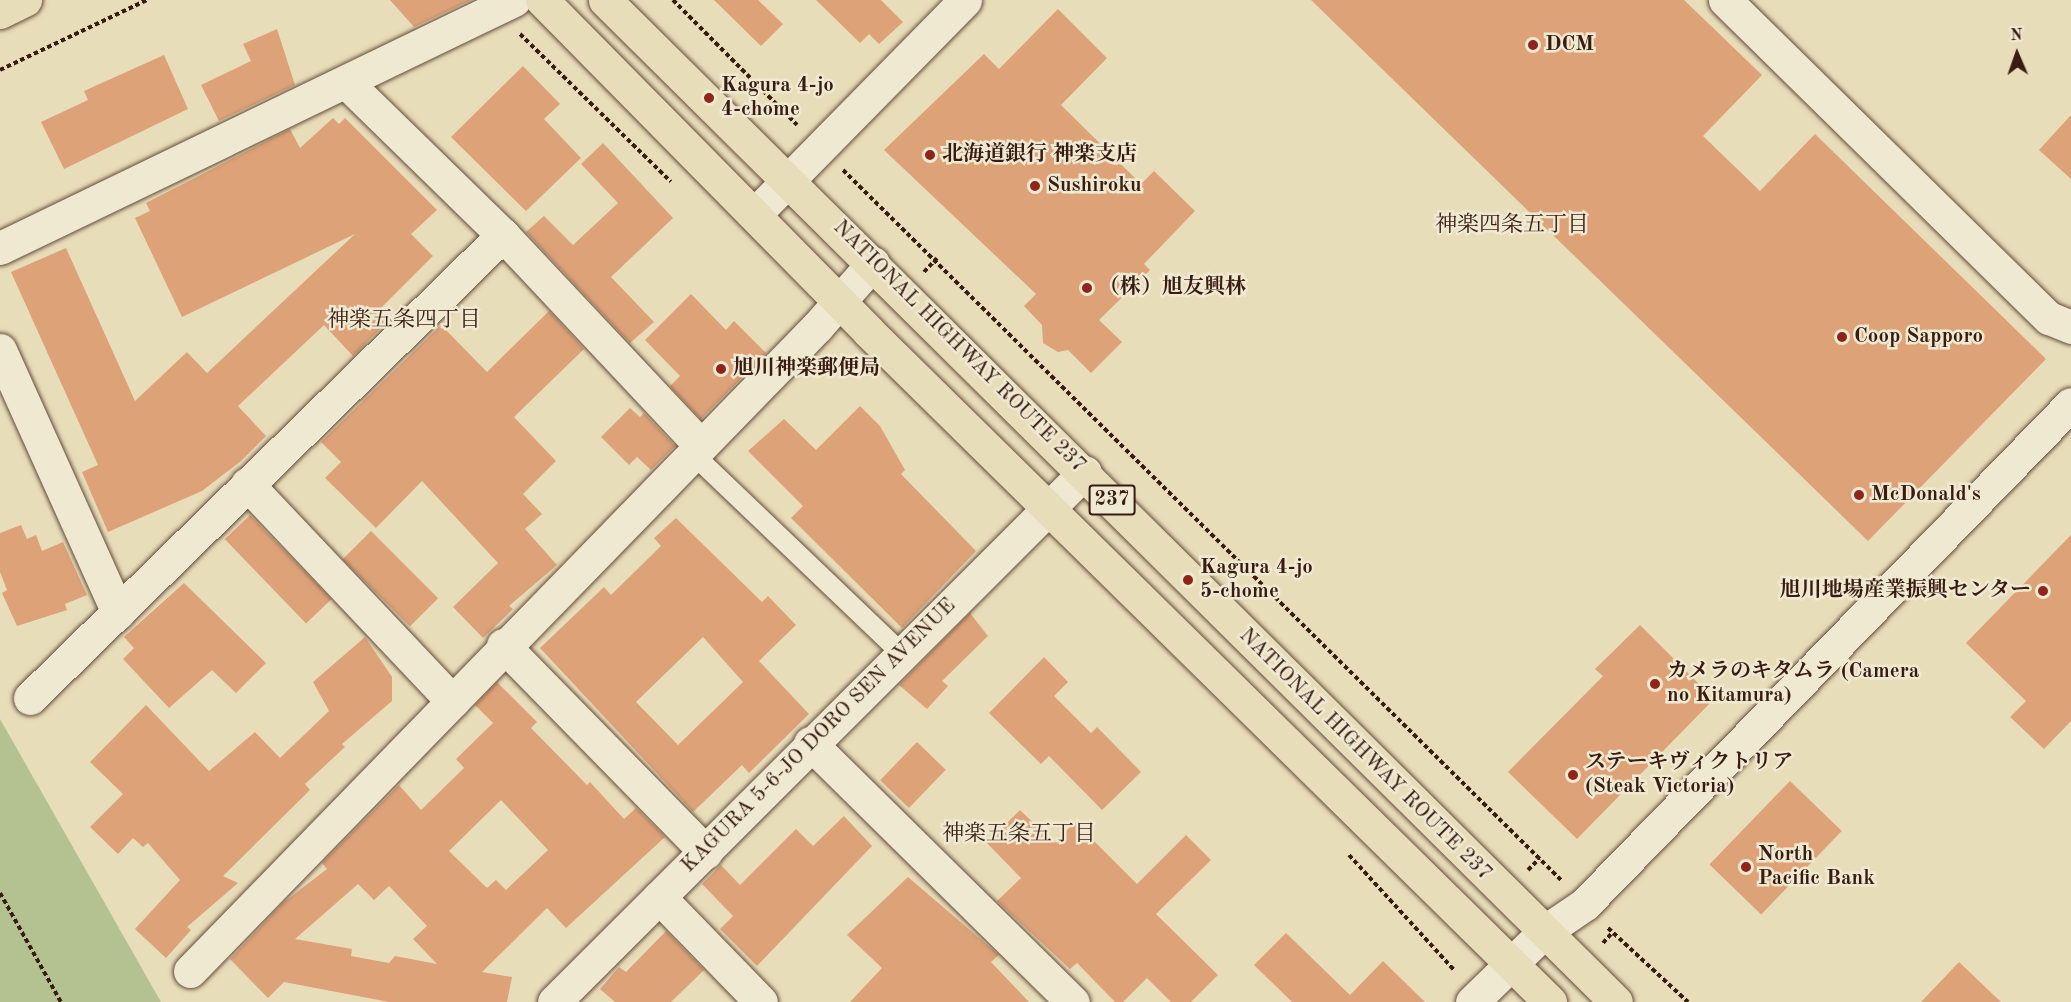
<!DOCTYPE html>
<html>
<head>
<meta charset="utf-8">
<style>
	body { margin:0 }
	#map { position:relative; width:2071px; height:1002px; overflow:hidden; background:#e8ddb9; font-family:"Old Standard TT","Noto Serif JP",serif }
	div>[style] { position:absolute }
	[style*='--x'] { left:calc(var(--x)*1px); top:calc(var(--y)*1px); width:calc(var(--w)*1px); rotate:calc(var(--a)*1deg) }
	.green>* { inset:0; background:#b4c291 }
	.building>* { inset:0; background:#dea279; transform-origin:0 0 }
	.path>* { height:4px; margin-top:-2px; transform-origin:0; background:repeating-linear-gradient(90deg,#381c11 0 4.5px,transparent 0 7.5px) }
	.roads { filter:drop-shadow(0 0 2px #644c3b) drop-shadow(0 0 2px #644c3b) }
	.lane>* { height:20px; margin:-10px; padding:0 10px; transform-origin:10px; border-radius:10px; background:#f0e9d2 }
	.street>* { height:33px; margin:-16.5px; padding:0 16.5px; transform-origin:16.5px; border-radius:16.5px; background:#f0e9d2 }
	.primary>* { height:33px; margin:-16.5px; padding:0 16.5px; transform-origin:16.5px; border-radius:16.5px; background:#e8ddb9 }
	.highway>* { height:33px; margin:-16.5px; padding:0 16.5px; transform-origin:16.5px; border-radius:16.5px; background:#e8ddb9 }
	.dots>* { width:16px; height:16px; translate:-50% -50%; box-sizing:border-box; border:3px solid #f0e9d2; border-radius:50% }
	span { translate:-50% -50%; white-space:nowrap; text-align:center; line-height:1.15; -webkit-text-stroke:5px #f0e9d2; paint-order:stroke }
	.shield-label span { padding:2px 4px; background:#f0e9d2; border:2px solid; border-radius:4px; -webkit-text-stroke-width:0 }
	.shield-label { font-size:20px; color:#381c11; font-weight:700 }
	.poi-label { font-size:21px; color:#381c11; font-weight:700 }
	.left { translate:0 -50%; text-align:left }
	.right { translate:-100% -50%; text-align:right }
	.street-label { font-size:21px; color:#381c11 }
	.neighbourhood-label { font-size:22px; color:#381c11 }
	.north { position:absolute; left:1987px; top:24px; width:60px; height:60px; -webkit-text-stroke:4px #f0e9d2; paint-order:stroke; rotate:358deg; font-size:16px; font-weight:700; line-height:24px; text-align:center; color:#381c11 }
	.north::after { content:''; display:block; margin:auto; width:21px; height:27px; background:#381c11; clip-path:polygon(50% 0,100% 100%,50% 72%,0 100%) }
</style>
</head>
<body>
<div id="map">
	<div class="green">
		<div style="clip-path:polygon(0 719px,161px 1002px,0 1002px)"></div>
	</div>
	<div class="building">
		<div style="clip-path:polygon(390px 0,471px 0,414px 27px)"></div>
		<div style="clip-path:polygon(714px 0,758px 0,783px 24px,761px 46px)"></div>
		<div style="clip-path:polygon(816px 0,881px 0,903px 22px,879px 44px,869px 34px,860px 43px)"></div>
		<div style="clip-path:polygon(1311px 0,1684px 0,1762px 75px,1703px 136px,1760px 191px,1815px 134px,2046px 359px,1868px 541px)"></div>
		<div style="clip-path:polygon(1058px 9px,1107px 58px,1061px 105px,1141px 184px,1154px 171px,1195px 211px,1144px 264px,1150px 270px,1099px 320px,1122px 342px,1091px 373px,1068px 350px,1058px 352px,1043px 343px,1042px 325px,1024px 306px,1036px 294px,884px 150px,984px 54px,999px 69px)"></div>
		<div style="clip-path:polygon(277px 29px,295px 85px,219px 121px,201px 85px,251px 61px,243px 44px)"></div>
		<div style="clip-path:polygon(164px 55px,188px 109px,64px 169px,41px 122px,88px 100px,84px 91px)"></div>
		<div style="clip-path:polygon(523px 66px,560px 104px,544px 119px,581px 158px,526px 211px,451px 137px)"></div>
		<div style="clip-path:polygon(2071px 115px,2071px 179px,2039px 150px)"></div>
		<div style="clip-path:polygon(333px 118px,339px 124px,345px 118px,437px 210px,411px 234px,433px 256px,376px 313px,386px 323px,353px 356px,324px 325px,238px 406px,266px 436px,241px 461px,202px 491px,108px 532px,82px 472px,98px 465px,11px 272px,66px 248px,135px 401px,187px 352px,207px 373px,355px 234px,182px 317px,135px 218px,150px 211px,146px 203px,290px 129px,300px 148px)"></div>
		<div style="clip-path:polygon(603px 143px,673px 218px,611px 277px,654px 322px,630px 343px,526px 232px,544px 216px,573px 245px,618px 203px,581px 164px)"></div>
		<div style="clip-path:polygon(691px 294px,726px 330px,734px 321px,766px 353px,701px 419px,670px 386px,680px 376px,645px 340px)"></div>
		<div style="clip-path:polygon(549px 311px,584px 349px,514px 417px,556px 461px,523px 494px,542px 514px,525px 529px,557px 565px,509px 606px,513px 609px,483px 638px,453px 607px,498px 563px,422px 481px,376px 528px,325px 478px,341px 462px,321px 442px,441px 325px,487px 372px)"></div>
		<div style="clip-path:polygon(860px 406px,880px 426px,905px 470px,901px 474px,976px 551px,902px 628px,791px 518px,803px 506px,748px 451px,784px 419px,816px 450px)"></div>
		<div style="clip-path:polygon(630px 408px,640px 417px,644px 413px,675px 446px,651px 470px,637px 457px,629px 465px,601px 437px)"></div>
		<div style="left:250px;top:515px;width:117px;height:35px;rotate:46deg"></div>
		<div style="clip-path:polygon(evenodd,676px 518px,762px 602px,768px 596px,796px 625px,759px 661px,809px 714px,749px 773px,742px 765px,693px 812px,540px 648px,604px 587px,611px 595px,661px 546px,654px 538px,676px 518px,703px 637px,743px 682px,678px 745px,636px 702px,703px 637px)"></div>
		<div style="clip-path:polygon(21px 525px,27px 539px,36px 535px,42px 551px,63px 542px,87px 595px,65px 604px,67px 610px,17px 626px,2px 593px,7px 590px,0 572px,0 533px)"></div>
		<div style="left:371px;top:531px;width:95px;height:40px;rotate:45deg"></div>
		<div style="clip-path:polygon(2071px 535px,2071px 721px,2044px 749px,2010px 717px,2026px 701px,1966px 643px)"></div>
		<div style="clip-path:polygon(184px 583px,266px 663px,236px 693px,212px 670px,169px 708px,123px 659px,134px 648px,124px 637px)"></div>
		<div style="clip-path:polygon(970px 613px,988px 636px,942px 681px,948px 686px,927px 709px,899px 685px)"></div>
		<div style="clip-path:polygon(1640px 625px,1714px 699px,1577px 839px,1508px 772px,1603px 676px,1595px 669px)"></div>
		<div style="clip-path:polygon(365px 637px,392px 677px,392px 701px,342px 744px,345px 747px,305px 784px,310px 790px,223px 876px,238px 883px,187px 927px,191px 930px,166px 958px,135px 929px,180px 880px,148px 843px,143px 847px,133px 838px,118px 854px,90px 827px,123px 794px,90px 762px,146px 705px,209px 771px,255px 732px,280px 758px,329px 711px,313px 682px)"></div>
		<div style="clip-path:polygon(1044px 657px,1068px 682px,1054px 696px,1091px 733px,1097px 727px,1141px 772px,1102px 810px,1049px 756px,1041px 764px,989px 713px)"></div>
		<div style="clip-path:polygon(evenodd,497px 682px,537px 722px,531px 728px,587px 785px,590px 782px,624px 819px,636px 808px,665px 837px,566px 928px,547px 908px,482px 972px,512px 977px,507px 1002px,389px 1002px,284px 982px,268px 998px,230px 959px,284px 902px,327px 869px,322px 863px,399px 785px,421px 810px,464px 768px,456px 759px,493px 723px,475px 705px,497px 682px,501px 800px,548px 850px,506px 890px,496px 880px,487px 888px,449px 851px,501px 800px,497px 682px,358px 884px,374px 900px,389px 886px,427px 926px,413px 939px,437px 964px,395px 956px,389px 963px,351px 956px,352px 949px,295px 939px,358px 884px)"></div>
		<div style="left:917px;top:742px;width:40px;height:53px;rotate:44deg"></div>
		<div style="left:1790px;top:781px;width:72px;height:116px;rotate:44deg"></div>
		<div style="clip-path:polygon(1020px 810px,1054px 843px,1075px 822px,1137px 884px,1186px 835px,1211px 860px,1156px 914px,1218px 975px,1191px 1002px,1171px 1002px,1147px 978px,1123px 1002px,1115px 1002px,1077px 963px,1070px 969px,997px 901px,1021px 878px,987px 843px)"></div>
		<div style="clip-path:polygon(844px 816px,872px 846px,757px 966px,720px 929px,733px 916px,702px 884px,721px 865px,740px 885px,796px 829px,813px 846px)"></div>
		<div style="clip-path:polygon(908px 877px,999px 955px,991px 962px,1029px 1002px,850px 1002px,882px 968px,847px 935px)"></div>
		<div style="clip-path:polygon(666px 931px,704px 970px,671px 1002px,615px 1002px,600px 989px,619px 967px,626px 972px)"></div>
		<div style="clip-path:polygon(1286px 933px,1350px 995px,1383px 961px,1425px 1002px,1292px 1002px,1254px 965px)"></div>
		<div style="clip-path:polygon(1959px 962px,2001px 1002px,1921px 1002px)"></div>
	</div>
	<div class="path">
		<div style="--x:673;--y:0;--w:176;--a:45.2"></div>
		<div style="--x:520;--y:34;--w:211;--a:44.4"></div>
		<div style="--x:0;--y:70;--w:163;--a:-25.5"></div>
		<div style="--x:843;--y:170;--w:1010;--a:44.68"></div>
		<div style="--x:924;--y:272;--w:19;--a:-47"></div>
		<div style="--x:1349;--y:855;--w:157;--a:47.6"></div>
		<div style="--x:1528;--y:870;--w:16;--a:-45"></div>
		<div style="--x:0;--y:893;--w:125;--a:60.8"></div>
		<div style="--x:1608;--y:928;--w:109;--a:42.8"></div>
		<div style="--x:1603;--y:943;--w:15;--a:-48"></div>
	</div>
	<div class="roads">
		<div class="lane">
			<div style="--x:693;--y:454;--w:288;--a:43.7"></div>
		</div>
		<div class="street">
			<div style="--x:1725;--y:0;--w:454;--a:44.5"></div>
			<div style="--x:2049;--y:318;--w:24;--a:22"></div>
			<div style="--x:348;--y:84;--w:216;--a:44.3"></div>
			<div style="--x:503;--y:235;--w:289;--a:46.8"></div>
			<div style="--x:756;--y:213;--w:298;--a:-45.5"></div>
			<div style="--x:0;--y:248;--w:571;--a:-25.76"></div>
			<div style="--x:0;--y:350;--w:288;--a:65.8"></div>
			<div style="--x:247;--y:484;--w:299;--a:46.6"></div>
			<div style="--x:503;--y:645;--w:290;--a:45.6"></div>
			<div style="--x:30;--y:698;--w:662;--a:-44.39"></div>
			<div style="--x:810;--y:743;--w:369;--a:44.6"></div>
			<div style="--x:659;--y:897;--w:146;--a:45.8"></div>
			<div style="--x:190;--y:971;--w:899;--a:-45.77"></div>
			<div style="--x:817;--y:327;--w:85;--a:-48.8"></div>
			<div style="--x:554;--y:1002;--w:750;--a:-44.95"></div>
			<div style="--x:1472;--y:1002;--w:100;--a:-44.2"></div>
			<div style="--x:1544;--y:932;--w:50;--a:-34.3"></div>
			<div style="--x:1585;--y:904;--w:697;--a:-45.81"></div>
		</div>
		<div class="primary">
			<div style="--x:0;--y:12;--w:28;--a:-26"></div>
		</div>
		<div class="highway">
			<div style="--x:542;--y:0;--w:465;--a:45.4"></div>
			<div style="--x:868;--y:331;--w:957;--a:44.53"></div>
			<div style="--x:605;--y:0;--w:1423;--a:44.74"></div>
		</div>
	</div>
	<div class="dots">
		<div style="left:1533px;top:45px;background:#8f2418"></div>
		<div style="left:709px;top:98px;background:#8f2418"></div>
		<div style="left:930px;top:155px;background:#8f2418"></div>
		<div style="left:1035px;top:186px;background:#8f2418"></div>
		<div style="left:1087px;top:288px;background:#8f2418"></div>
		<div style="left:1842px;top:337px;background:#8f2418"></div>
		<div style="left:721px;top:369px;background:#8f2418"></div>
		<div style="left:1859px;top:495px;background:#8f2418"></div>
		<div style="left:1188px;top:580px;background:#8f2418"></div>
		<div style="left:2043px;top:591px;background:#8f2418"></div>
		<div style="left:1655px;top:684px;background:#8f2418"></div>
		<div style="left:1573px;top:775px;background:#8f2418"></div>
		<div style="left:1746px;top:867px;background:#8f2418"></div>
	</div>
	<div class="shield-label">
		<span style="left:1112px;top:500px">237</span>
	</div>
	<div class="poi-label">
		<span class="left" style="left:1545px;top:45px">DCM</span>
		<span class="left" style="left:721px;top:98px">Kagura 4-jo<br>4-chome</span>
		<span class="left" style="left:942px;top:155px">北海道銀行 神楽支店</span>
		<span class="left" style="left:1047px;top:186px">Sushiroku</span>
		<span class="left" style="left:1099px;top:288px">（株）旭友興林</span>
		<span class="left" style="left:1854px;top:337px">Coop Sapporo</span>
		<span class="left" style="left:733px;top:369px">旭川神楽郵便局</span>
		<span class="left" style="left:1871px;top:495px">McDonald's</span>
		<span class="left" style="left:1200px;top:580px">Kagura 4-jo<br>5-chome</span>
		<span class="right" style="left:2031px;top:591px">旭川地場産業振興センター</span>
		<span class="left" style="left:1667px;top:684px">カメラのキタムラ (Camera<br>no Kitamura)</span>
		<span class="left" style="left:1585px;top:775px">ステーキヴィクトリア<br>(Steak Victoria)</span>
		<span class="left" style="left:1758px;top:867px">North<br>Pacific Bank</span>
	</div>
	<div class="street-label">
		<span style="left:959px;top:347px;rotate:45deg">NATIONAL HIGHWAY ROUTE 237</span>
		<span style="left:819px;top:736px;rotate:-45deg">KAGURA 5-6-JO DORO SEN AVENUE</span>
		<span style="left:1365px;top:755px;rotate:45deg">NATIONAL HIGHWAY ROUTE 237</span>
	</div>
	<div class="neighbourhood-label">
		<span style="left:1512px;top:226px">神楽四条五丁目</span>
		<span style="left:404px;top:321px">神楽五条四丁目</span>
		<span style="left:1019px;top:835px">神楽五条五丁目</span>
	</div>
	<div class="north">N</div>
</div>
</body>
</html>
